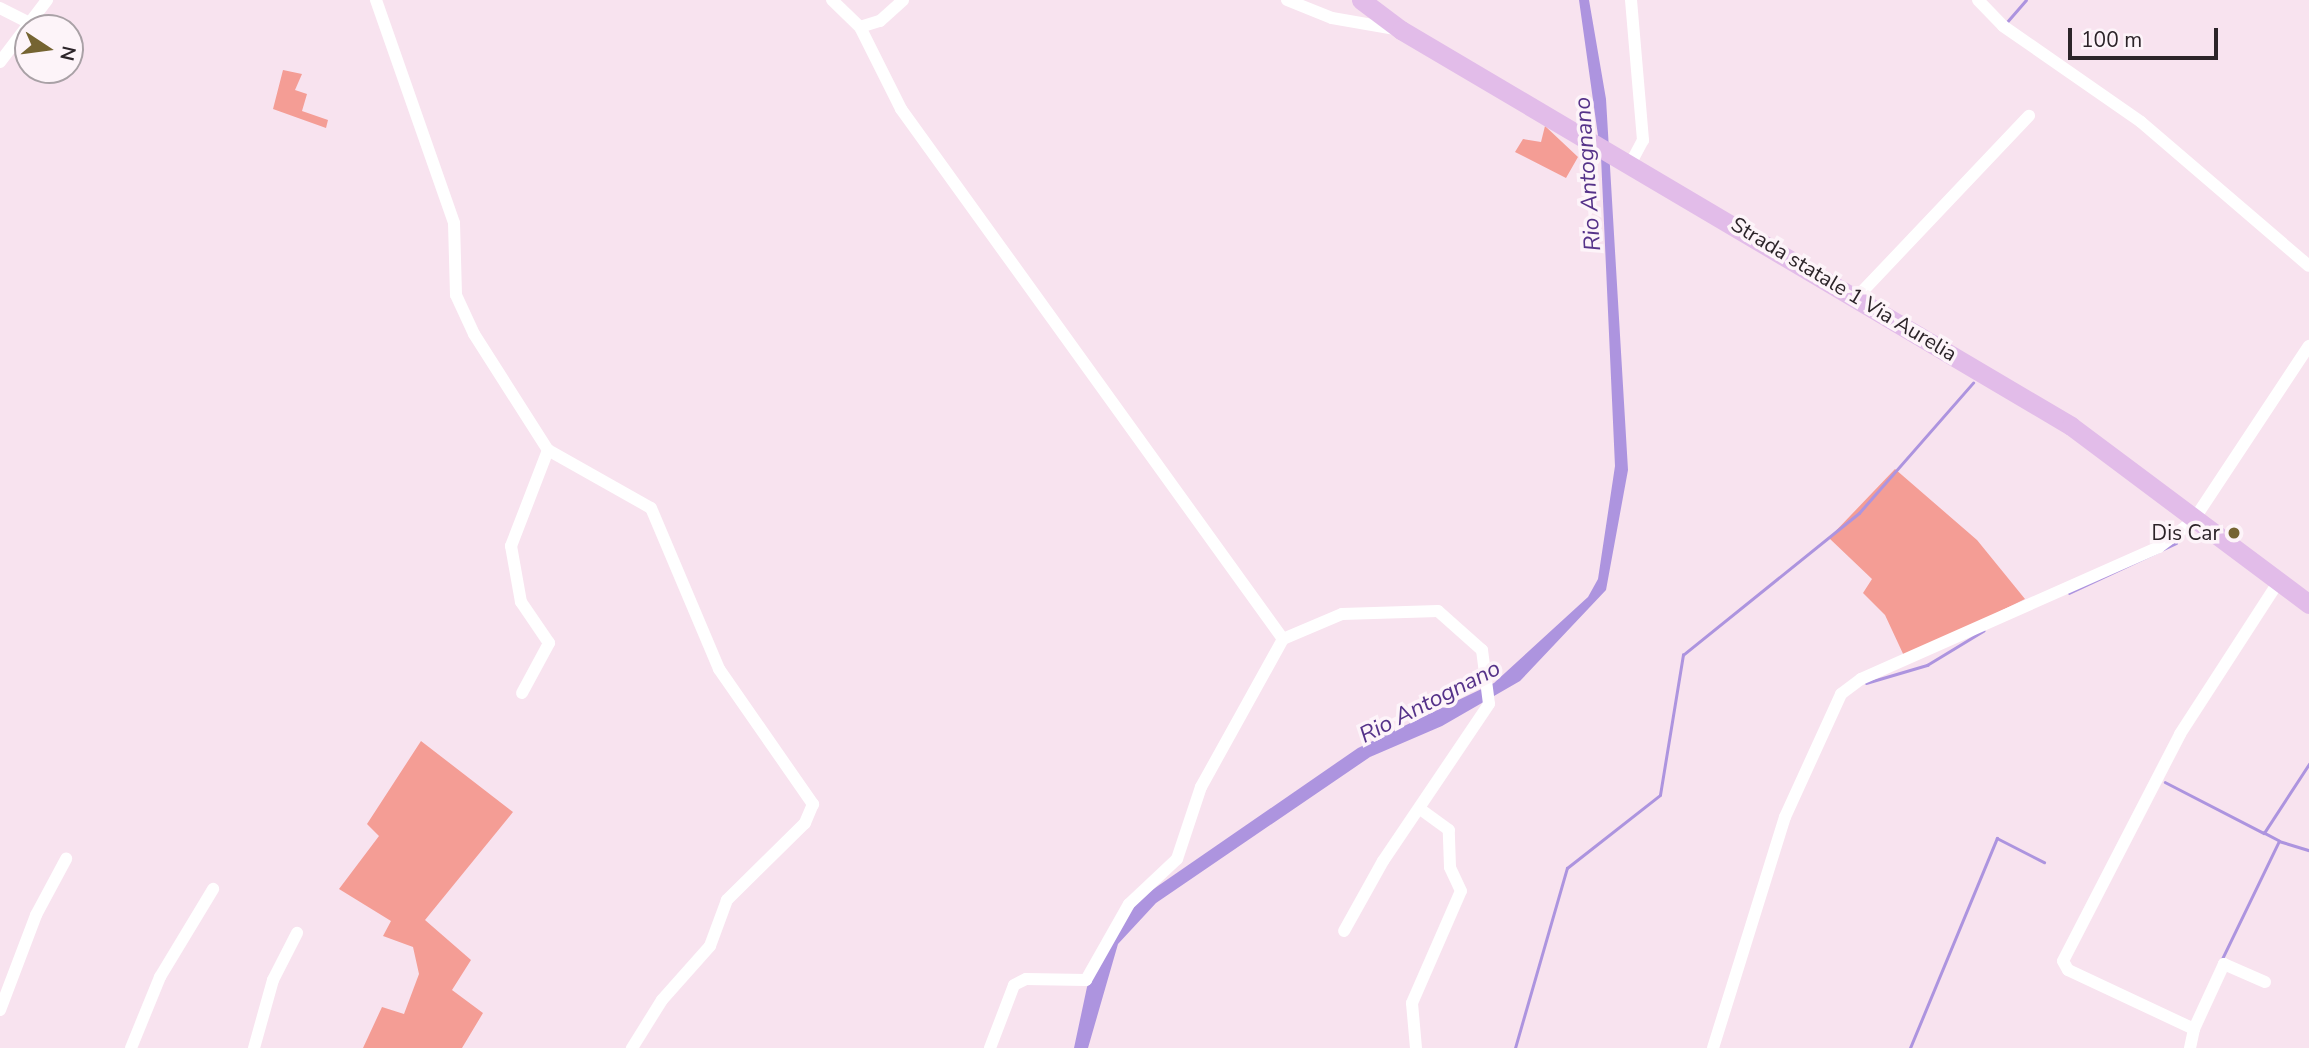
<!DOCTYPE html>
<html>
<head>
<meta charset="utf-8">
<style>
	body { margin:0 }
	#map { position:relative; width:2309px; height:1048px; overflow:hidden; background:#f8e3ef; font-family:"Nunito Sans",sans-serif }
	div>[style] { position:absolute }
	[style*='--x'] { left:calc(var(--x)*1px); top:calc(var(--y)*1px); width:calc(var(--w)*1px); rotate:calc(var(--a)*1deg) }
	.green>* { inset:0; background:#f49d95 }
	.water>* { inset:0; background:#ad94df }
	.stream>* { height:2.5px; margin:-1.25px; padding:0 1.25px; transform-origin:1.25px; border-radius:1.25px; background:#ad94df }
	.street>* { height:12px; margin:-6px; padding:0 6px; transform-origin:6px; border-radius:6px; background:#fff }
	.primary>* { height:19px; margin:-9.5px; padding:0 9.5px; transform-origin:9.5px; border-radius:9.5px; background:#e2bce9 }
	.dots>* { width:19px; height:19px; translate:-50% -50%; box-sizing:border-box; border:4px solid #fdf4f9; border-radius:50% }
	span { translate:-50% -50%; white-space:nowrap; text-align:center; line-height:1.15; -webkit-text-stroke:7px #fdf4f9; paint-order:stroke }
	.street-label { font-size:21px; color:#2c2429 }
	.poi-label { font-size:21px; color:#2c2429 }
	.right { translate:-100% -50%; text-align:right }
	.water-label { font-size:23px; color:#553289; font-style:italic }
	.north { position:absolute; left:14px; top:14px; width:70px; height:70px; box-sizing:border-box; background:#fdf4f9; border:2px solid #a9a1a6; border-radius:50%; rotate:103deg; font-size:19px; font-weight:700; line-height:28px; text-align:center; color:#2c2429 }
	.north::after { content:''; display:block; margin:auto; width:24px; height:32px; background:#756432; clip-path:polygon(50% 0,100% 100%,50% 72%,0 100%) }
	.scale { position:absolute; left:2068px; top:28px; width:150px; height:32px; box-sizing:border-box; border:4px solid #2c2429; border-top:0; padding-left:9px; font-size:21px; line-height:24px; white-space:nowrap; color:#2c2429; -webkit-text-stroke:5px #fdf4f9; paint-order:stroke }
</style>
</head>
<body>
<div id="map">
	<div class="green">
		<div style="clip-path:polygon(283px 70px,302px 74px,295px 90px,307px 94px,302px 111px,328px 120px,326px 128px,273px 109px)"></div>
		<div style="clip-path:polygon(1545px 126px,1578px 157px,1566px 178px,1515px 152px,1523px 139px,1541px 142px)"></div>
		<div style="clip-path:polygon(1895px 469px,1977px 540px,2025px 599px,1905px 658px,1885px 615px,1863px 593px,1872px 579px,1829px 538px)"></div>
		<div style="clip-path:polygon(421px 741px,513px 812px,425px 920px,471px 960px,452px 990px,483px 1013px,462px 1048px,363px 1048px,382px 1007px,404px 1014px,419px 974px,413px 947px,383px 936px,391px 921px,339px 889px,379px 836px,367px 824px)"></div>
	</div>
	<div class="water">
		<div style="clip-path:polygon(1579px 0,1589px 0,1606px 99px,1628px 470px,1606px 590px,1520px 681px,1442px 726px,1370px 757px,1156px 903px,1118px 944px,1088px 1048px,1074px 1048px,1087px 987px,1110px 933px,1139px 899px,1358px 748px,1494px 683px,1588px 597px,1598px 579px,1615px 466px,1601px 157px)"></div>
	</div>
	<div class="stream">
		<div style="--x:2006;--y:23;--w:30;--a:-49"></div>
		<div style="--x:2069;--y:593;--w:118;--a:-25"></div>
		<div style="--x:1866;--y:683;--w:64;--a:-16.4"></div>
		<div style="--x:1927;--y:665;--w:66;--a:-31.3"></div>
		<div style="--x:2165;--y:782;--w:111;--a:27.3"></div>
		<div style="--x:2279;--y:841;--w:17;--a:-152"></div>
		<div style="--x:2264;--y:833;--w:82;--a:-56.9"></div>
		<div style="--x:2221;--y:961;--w:133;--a:-64.2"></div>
		<div style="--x:2279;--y:841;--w:31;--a:17"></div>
		<div style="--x:1515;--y:1048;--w:187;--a:-73.9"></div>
		<div style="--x:1567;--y:868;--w:118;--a:-38.1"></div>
		<div style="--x:1660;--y:795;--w:142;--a:-80.7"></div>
		<div style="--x:1683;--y:655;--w:226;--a:-38.9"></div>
		<div style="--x:1859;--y:513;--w:173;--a:-48.8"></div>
		<div style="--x:1910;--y:1048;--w:227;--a:-67.5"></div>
		<div style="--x:1997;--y:838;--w:53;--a:27.1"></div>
	</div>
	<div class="street">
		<div style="--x:376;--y:0;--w:236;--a:70.7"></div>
		<div style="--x:454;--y:223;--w:72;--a:88.4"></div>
		<div style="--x:456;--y:295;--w:43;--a:65.2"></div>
		<div style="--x:474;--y:334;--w:138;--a:57.5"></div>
		<div style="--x:548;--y:450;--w:118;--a:29.4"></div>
		<div style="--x:651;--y:508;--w:175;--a:67.1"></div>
		<div style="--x:719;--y:669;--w:165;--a:55.2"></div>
		<div style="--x:813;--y:804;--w:21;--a:113"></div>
		<div style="--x:805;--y:823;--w:110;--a:135.4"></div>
		<div style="--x:727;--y:900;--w:49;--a:110.3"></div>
		<div style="--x:710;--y:946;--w:72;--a:131.6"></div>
		<div style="--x:662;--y:1000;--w:57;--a:122"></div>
		<div style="--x:832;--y:0;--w:39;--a:44"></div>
		<div style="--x:860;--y:27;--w:92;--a:63.4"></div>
		<div style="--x:901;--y:109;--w:653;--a:54.22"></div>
		<div style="--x:1287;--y:0;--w:48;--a:21.8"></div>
		<div style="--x:1332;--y:18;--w:70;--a:9.9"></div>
		<div style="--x:1631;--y:0;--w:141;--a:85.1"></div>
		<div style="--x:1643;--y:140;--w:26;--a:118"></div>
		<div style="--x:1978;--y:0;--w:36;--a:46"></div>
		<div style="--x:2003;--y:26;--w:168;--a:34.8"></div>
		<div style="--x:2141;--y:122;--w:221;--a:40.6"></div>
		<div style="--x:0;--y:8;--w:34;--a:27"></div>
		<div style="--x:860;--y:27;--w:21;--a:-17"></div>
		<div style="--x:880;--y:21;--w:31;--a:-42"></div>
		<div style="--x:0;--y:62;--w:78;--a:-52.8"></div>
		<div style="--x:1857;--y:297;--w:250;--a:-46.5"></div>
		<div style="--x:522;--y:693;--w:57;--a:-61.6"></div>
		<div style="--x:549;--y:643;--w:50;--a:-124.3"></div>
		<div style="--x:521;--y:602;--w:57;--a:-100.1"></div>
		<div style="--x:511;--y:546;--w:103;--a:-68.9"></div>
		<div style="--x:2265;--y:982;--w:45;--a:-156.3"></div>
		<div style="--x:2224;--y:964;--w:72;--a:114.8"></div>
		<div style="--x:2194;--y:1029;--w:139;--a:-154.9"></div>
		<div style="--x:2068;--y:970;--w:10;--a:-119"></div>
		<div style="--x:2063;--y:961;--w:255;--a:-62.7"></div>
		<div style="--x:2180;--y:734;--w:179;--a:-57.1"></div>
		<div style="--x:0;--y:1010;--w:102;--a:-69.2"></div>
		<div style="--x:36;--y:915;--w:64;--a:-61.8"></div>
		<div style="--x:131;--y:1048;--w:77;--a:-67.8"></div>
		<div style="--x:160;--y:977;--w:103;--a:-58.9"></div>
		<div style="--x:254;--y:1048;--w:71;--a:-74.4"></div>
		<div style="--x:273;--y:980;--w:53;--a:-62.9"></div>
		<div style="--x:990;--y:1048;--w:67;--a:-69.1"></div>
		<div style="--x:1014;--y:985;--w:13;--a:-27"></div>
		<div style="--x:1026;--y:979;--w:60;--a:1"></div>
		<div style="--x:1086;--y:980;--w:87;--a:-60.5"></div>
		<div style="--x:1129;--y:904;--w:66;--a:-43.2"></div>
		<div style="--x:1177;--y:859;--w:76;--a:-71.6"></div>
		<div style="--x:1201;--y:787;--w:169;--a:-61"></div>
		<div style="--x:1283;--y:639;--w:64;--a:-23"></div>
		<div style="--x:1342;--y:614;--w:96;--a:-1.8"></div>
		<div style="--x:1438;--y:611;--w:59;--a:41.6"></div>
		<div style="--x:1482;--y:650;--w:54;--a:82.6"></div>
		<div style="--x:1489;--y:704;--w:189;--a:124"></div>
		<div style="--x:1383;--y:861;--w:80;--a:119.1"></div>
		<div style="--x:1416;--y:1048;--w:45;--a:-95.1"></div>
		<div style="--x:1412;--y:1003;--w:122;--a:-66.4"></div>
		<div style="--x:1461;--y:891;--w:26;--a:-115"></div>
		<div style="--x:1450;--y:867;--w:37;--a:-92"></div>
		<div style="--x:1449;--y:830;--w:34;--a:-144"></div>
		<div style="--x:1713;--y:1048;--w:242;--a:-72.7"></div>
		<div style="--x:1785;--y:817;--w:135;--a:-65.5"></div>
		<div style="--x:1841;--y:694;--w:25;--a:-37"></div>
		<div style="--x:1861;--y:679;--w:326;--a:-23.9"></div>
		<div style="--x:2159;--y:547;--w:43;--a:-37.4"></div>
		<div style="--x:2193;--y:521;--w:210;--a:-56.5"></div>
		<div style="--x:2190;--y:1048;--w:19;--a:-78"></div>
	</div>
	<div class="primary">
		<div style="--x:1361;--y:0;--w:50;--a:36.9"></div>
		<div style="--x:1401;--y:30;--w:778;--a:30.58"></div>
		<div style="--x:2071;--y:426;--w:297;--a:36.8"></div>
	</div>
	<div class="dots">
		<div style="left:2234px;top:533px;background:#756432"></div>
	</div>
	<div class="street-label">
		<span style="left:1844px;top:289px;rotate:31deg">Strada statale 1 Via Aurelia</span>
	</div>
	<div class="poi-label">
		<span class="right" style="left:2220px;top:533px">Dis Car</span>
	</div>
	<div class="water-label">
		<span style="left:1588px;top:174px;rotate:-94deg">Rio Antognano</span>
		<span style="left:1430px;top:702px;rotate:-27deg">Rio Antognano</span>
	</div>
	<div class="north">N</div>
	<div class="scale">100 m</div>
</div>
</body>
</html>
